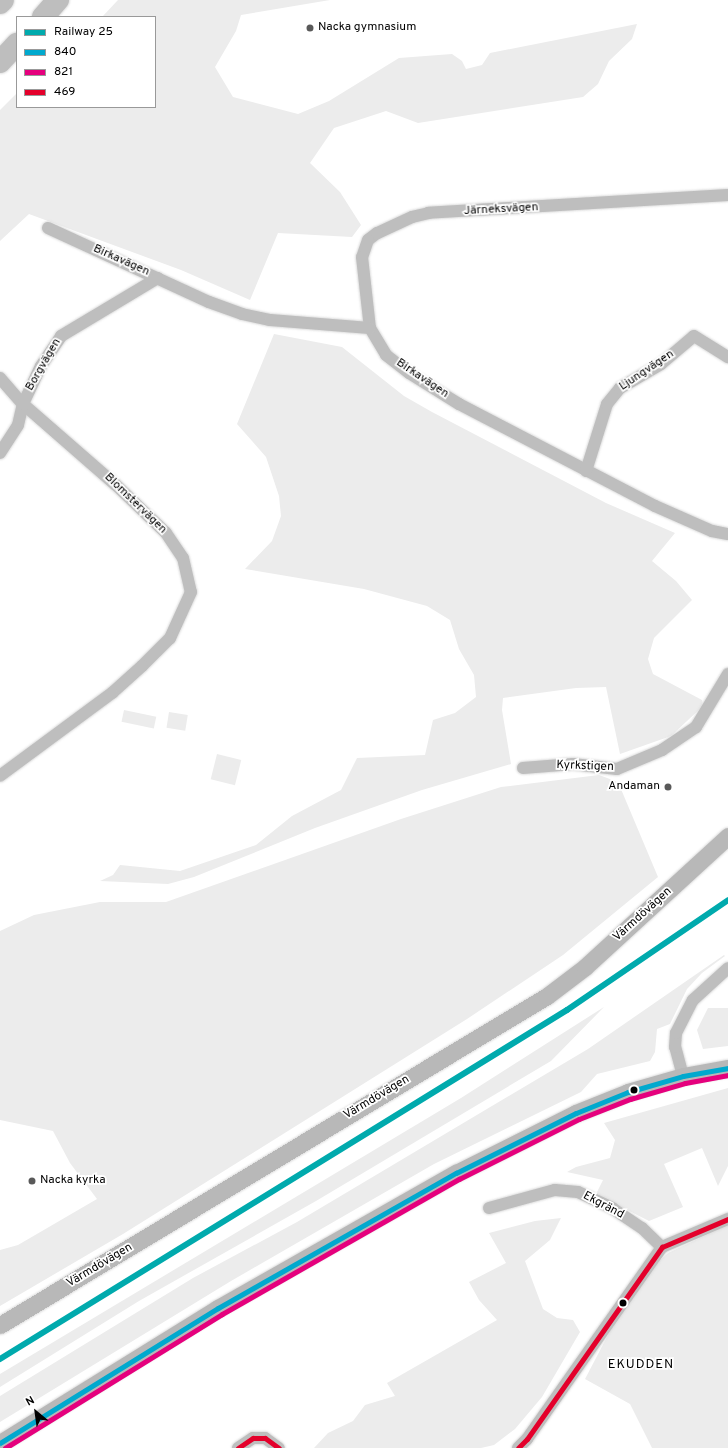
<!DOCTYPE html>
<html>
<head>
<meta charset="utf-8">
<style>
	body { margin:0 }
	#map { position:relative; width:728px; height:1448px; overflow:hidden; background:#fff; font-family:Overpass,sans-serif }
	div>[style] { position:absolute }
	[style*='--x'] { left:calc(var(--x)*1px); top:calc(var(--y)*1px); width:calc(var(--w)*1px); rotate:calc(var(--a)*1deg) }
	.green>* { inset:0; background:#ececec; transform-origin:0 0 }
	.roads { filter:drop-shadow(0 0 1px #dbdbdb) drop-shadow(0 0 1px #dbdbdb) }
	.street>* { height:12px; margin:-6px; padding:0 6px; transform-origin:6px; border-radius:6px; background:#bebebe }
	.secondary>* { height:17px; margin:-8.5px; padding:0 8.5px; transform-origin:8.5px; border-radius:8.5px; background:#b8b8b8 }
	.highway>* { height:22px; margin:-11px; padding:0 11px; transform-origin:11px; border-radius:11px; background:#bebebe }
	.bus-1>* { height:5px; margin:-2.5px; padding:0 2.5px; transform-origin:2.5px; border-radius:2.5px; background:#00a9ce }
	.bus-2>* { height:5px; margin:-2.5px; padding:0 2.5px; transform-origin:2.5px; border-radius:2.5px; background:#e5007d }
	.bus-3>* { height:5px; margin:-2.5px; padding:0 2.5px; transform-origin:2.5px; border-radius:2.5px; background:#e4002b }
	.rail-1>* { height:6px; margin:-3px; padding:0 3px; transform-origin:3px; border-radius:3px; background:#00aaad }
	.dots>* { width:11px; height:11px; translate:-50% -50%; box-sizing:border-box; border:2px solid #fff; border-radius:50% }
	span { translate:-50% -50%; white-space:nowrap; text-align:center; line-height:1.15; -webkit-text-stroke:3.5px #fff; paint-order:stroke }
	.poi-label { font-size:12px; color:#000 }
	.left { translate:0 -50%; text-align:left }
	.right { translate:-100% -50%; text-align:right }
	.street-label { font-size:12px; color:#000 }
	.neighbourhood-label { font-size:13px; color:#000; letter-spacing:1px }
	.legend { position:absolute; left:16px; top:16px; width:140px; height:92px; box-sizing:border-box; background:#fff; border:1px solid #999; margin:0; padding:5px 7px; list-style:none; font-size:12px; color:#000 }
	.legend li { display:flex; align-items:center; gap:8px; height:20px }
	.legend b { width:20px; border:1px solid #999 }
	.north { position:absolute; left:16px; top:1392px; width:40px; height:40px; -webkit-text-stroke:3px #fff; paint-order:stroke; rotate:331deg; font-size:11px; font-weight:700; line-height:16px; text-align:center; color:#000 }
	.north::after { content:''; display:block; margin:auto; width:14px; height:18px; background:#000; clip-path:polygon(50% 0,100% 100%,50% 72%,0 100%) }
</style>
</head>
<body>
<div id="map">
	<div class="green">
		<div style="clip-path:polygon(118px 0,330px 0,241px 15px,236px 31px,215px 67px,233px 97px,298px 114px,329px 101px,399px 58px,452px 54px,462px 61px,466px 69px,482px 65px,490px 53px,637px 24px,632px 39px,609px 61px,598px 84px,583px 97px,418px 123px,386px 111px,334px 128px,310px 163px,340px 192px,361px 225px,352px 237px,278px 233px,250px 300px,181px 270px,29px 214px,0 241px,0 110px,17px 93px,17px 107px,155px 107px,155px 17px,102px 17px)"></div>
		<div style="clip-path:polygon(274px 334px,342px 347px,404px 396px,432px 412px,606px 503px,675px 533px,652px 561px,676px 581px,692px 600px,654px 638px,648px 659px,653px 674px,702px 700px,703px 706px,671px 736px,620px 754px,606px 687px,576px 688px,503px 698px,502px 710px,511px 764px,422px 790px,315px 828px,194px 877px,168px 884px,100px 881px,113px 875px,120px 865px,180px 871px,256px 845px,292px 816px,341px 790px,357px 758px,425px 755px,433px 720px,455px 713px,476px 697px,474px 675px,459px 649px,450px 620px,427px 606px,364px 589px,245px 569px,272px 541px,281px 516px,279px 496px,266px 457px,237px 424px)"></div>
		<div style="left:124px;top:710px;width:33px;height:12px;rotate:12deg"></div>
		<div style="left:169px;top:712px;width:19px;height:16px;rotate:9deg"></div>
		<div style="left:217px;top:754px;width:25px;height:26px;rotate:14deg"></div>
		<div style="clip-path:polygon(599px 775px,618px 782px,658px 877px,563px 955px,467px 1019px,123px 1234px,0 1306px,0 1250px,18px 1245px,97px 1199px,70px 1163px,53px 1131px,0 1120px,0 931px,34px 915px,100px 902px,166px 902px,401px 819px,501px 787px)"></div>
		<div style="clip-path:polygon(724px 955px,725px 956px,702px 973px,687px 989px,670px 1024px,657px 1029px,655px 1052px,650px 1061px,597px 1074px,581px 1092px,434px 1164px,231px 1281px,0 1422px,0 1396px,193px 1278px,297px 1222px,588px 1049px)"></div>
		<div style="clip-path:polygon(604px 1007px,551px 1061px,316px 1201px,139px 1301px,0 1387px,0 1374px,461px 1098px)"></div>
		<div style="clip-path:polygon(708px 1008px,728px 1008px,728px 1046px,703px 1049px,697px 1030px)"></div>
		<div style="clip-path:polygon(728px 1088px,728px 1166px,718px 1186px,702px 1148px,664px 1164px,683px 1207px,649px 1221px,596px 1194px,603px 1180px,567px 1172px,576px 1167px,610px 1158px,615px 1140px,604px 1123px)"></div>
		<div style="clip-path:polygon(561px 1218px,550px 1240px,525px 1261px,543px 1309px,557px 1318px,573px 1320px,580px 1332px,542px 1397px,515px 1429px,494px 1445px,481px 1448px,314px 1448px,328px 1433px,353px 1421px,365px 1405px,395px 1396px,387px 1383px,497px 1320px,479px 1300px,469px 1282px,506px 1263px,489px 1233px,535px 1221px)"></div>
		<div style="clip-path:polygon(728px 1225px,728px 1448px,652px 1448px,630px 1404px,585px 1379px,619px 1314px,657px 1263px,668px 1253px)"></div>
	</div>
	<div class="roads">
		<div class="street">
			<div style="--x:728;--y:195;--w:300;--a:176.6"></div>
			<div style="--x:429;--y:213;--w:17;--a:167"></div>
			<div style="--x:412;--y:217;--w:38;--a:155"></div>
			<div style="--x:377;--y:233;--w:11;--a:142"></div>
			<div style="--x:368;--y:240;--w:18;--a:109"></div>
			<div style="--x:362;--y:257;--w:71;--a:83.6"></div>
			<div style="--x:370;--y:328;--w:31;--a:59"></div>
			<div style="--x:386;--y:355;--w:29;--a:38"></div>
			<div style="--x:409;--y:373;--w:59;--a:31.8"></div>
			<div style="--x:459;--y:404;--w:221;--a:27.5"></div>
			<div style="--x:655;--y:506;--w:62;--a:23.7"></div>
			<div style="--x:712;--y:531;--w:16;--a:11"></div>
			<div style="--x:48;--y:228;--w:177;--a:24.7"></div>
			<div style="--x:209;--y:302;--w:35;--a:20"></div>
			<div style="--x:242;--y:314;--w:29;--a:12"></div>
			<div style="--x:270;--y:320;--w:100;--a:4.6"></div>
			<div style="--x:0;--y:378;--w:35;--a:49"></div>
			<div style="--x:23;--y:404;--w:123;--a:41.1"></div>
			<div style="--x:116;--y:485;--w:69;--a:43.8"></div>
			<div style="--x:166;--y:533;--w:30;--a:56"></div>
			<div style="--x:183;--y:558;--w:35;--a:77"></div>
			<div style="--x:191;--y:592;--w:51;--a:114.5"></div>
			<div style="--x:170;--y:638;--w:40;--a:135"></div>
			<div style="--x:142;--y:666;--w:40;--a:138"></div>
			<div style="--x:112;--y:693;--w:139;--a:143.5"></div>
			<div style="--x:0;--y:453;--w:33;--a:-57"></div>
			<div style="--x:18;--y:425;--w:22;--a:-77"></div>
			<div style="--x:23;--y:404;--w:42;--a:-64.7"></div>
			<div style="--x:41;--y:366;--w:36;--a:-56"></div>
			<div style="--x:61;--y:336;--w:113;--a:-30.9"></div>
			<div style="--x:586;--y:471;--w:70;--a:-72.6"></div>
			<div style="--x:607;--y:404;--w:21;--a:-51"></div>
			<div style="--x:620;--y:388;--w:48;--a:-30.3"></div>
			<div style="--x:661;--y:364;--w:43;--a:-40.3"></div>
			<div style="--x:694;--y:336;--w:40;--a:32"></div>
			<div style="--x:523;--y:768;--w:50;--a:-4.6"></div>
			<div style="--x:573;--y:764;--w:44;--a:6.5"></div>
			<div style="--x:617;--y:769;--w:49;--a:-22.9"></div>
			<div style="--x:662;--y:750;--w:41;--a:-34.1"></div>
			<div style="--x:696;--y:727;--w:62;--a:-58.9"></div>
			<div style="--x:683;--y:1076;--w:30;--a:-105"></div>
			<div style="--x:675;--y:1047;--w:14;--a:-86"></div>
			<div style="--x:676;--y:1033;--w:37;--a:-63"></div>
			<div style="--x:693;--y:1000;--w:47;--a:-42.4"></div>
			<div style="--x:489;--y:1208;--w:68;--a:-15.3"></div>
			<div style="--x:555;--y:1190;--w:23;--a:5"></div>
			<div style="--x:578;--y:1192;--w:38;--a:25"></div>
			<div style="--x:612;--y:1208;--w:36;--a:34"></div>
			<div style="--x:642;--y:1228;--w:28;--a:44"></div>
			<div style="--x:238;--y:1448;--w:18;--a:-34"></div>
			<div style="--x:253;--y:1438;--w:12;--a:0"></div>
			<div style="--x:265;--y:1438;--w:17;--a:36"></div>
			<div style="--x:518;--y:1448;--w:13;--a:-45"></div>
			<div style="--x:527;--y:1439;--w:235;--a:-54.9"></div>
			<div style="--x:662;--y:1247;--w:72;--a:-23"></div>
		</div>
		<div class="secondary">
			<div style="--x:0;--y:1325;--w:638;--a:-31.03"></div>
			<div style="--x:547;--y:996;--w:48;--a:-37.3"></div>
			<div style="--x:585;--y:967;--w:194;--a:-42.5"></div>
			<div style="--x:0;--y:1443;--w:256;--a:-31.8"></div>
			<div style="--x:218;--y:1308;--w:274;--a:-29.6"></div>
			<div style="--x:456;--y:1173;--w:134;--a:-26.6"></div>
			<div style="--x:576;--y:1113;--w:56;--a:-22"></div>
			<div style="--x:628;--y:1092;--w:57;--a:-16.2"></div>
			<div style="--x:683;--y:1076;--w:46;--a:-10.1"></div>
		</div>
		<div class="highway">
			<div style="--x:0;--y:3;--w:4;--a:-45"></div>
			<div style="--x:43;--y:17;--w:23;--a:-49"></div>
			<div style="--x:0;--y:62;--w:25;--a:-47"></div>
		</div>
	</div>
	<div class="bus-1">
		<div style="--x:0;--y:1443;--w:256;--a:-31.8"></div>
		<div style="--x:218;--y:1308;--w:274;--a:-29.6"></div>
		<div style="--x:456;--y:1173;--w:134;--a:-26.6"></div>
		<div style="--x:576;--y:1113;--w:56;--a:-22"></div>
		<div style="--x:628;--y:1092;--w:57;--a:-16.2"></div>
		<div style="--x:683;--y:1076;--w:46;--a:-10.1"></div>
	</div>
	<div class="bus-2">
		<div style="--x:5;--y:1448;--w:255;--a:-31.7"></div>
		<div style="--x:222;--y:1314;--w:273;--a:-29.7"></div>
		<div style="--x:459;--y:1179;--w:134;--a:-26.6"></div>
		<div style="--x:579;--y:1119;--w:55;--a:-21.4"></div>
		<div style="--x:630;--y:1099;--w:57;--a:-16.2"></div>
		<div style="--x:685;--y:1083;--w:44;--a:-10.5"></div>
	</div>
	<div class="bus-3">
		<div style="--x:238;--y:1448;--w:18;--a:-34"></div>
		<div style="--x:253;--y:1438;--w:12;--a:0"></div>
		<div style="--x:265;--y:1438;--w:17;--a:36"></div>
		<div style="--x:518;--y:1448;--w:13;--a:-45"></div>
		<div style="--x:527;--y:1439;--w:235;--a:-54.9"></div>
		<div style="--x:662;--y:1247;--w:72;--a:-23"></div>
	</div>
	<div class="rail-1">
		<div style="--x:0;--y:1359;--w:666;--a:-31.61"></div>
		<div style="--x:567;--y:1010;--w:195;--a:-34.3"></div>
	</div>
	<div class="dots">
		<div style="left:310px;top:28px;background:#595959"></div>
		<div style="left:668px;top:787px;background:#595959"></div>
		<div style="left:634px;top:1090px;background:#000"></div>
		<div style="left:32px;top:1181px;background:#595959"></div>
		<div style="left:623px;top:1303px;background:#000"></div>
	</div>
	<div class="poi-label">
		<span class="left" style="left:318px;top:28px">Nacka gymnasium</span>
		<span class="right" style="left:660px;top:787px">Andaman</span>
		<span class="left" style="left:40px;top:1181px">Nacka kyrka</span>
	</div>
	<div class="street-label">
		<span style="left:501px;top:210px;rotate:-3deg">Järneksvägen</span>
		<span style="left:121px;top:261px;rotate:24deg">Birkavägen</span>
		<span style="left:44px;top:365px;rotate:-60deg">Borgvägen</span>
		<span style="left:647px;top:371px;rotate:-34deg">Ljungvägen</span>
		<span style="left:422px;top:379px;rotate:34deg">Birkavägen</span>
		<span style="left:135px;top:504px;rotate:44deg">Blomstervägen</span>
		<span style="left:585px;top:767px;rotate:2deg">Kyrkstigen</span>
		<span style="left:643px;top:915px;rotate:-42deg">Värmdövägen</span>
		<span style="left:377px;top:1098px;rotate:-31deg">Värmdövägen</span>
		<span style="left:603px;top:1206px;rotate:28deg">Ekgränd</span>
		<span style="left:100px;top:1266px;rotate:-31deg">Värmdövägen</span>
	</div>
	<div class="neighbourhood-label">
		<span style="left:641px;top:1365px">EKUDDEN</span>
	</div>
	<ul class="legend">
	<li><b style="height:5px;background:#00aaad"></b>Railway 25</li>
	<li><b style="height:5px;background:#00a9ce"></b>840</li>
	<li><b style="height:5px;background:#e5007d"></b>821</li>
	<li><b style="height:5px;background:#e4002b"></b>469</li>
	</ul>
	<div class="north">N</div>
</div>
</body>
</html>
